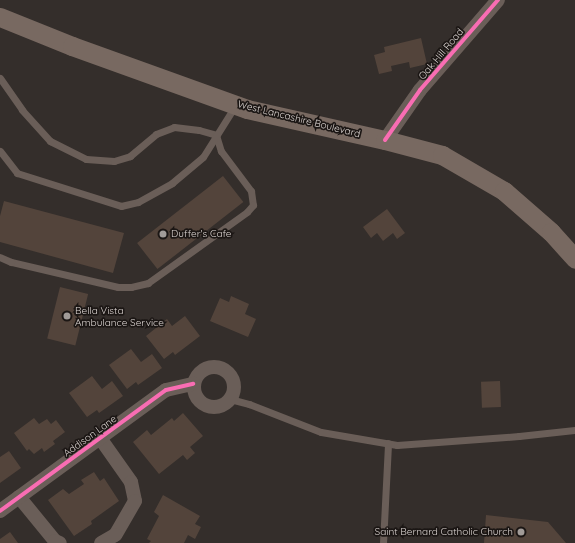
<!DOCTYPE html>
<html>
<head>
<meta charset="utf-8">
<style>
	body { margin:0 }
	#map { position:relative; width:575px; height:543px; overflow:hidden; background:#342e2b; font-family:Quicksand,sans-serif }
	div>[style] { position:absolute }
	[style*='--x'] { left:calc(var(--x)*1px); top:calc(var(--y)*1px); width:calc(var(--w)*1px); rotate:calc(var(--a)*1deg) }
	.building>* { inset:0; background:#53443b; transform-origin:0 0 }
	.lane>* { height:7px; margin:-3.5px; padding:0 3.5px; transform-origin:3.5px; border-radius:3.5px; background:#6a5e58 }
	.street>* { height:14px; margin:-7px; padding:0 7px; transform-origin:7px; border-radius:7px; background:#6a5e58 }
	.street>.ring { margin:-7px; padding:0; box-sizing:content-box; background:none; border:14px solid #6a5e58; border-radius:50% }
	.secondary>* { height:19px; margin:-9.5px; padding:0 9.5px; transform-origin:9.5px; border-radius:9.5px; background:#786961 }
	.cycleway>* { height:4px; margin:-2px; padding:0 2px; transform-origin:2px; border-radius:2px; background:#f96db3 }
	.dots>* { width:11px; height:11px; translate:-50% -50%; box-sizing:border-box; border:2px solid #1b1614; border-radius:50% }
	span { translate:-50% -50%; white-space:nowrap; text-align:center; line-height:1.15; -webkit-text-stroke:3.5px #1b1614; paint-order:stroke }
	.street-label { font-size:10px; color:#dcd5d2 }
	.poi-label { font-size:10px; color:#dcd5d2 }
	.left { translate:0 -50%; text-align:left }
	.right { translate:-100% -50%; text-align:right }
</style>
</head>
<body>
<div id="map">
	<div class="building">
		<div style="clip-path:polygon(421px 38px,427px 64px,410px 68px,409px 62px,391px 66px,392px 71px,379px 74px,374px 55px,385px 52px,384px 47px)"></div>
		<div style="left:223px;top:176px;width:33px;height:109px;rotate:52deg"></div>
		<div style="clip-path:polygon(4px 201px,124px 233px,113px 273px,0 242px,0 216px)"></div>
		<div style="clip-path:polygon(387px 209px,405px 233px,397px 239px,393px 233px,383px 241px,377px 233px,371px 238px,363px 227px)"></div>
		<div style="left:60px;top:287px;width:29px;height:53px;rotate:14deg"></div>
		<div style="clip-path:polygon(231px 296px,249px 304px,245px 314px,256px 319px,248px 337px,210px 321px,220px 298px,229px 302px)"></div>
		<div style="clip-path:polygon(185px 316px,200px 336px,175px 355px,173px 352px,164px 359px,146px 336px,167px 319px,172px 326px)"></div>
		<div style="clip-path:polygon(131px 349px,141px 362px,152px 354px,162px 368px,138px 385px,136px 382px,127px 389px,109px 365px)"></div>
		<div style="clip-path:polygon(92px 376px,102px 389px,112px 381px,123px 396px,99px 413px,97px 410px,87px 417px,69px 393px)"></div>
		<div style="left:500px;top:381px;width:26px;height:19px;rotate:88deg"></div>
		<div style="clip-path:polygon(183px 413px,203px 436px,190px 447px,195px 453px,187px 460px,183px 455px,159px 474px,133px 442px,147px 430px,151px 435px,172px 418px,174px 421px)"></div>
		<div style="clip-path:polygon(34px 418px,39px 424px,47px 419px,51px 424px,56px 420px,65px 432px,53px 441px,55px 444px,44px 452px,42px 448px,34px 454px,29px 449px,27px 451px,14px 433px)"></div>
		<div style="clip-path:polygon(9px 451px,21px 468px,0 483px,0 457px)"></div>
		<div style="clip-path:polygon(94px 472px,100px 481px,104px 478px,119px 501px,91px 521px,92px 524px,74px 536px,48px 500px,63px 489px,69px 494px,84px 484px,81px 480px)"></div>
		<div style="clip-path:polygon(163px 495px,200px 516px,195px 524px,201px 527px,195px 539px,188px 535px,184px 543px,149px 543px,151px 541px,147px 539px,159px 516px,154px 512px)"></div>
		<div style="clip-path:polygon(486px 515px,548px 522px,566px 543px,484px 543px)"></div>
		<div style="clip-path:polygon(10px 532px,18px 543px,0 543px,0 539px)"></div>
	</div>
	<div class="lane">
		<div style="--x:0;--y:78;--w:39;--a:55"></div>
		<div style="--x:22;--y:110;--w:42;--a:47.9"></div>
		<div style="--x:50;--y:141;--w:40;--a:26.6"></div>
		<div style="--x:86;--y:159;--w:28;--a:4"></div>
		<div style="--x:114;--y:161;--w:17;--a:-17"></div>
		<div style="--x:130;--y:156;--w:34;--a:-40"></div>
		<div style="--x:156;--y:134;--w:19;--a:-21"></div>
		<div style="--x:174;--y:127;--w:25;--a:7"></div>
		<div style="--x:199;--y:130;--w:18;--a:16"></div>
		<div style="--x:216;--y:135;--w:17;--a:73"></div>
		<div style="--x:221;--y:151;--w:50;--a:53.1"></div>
		<div style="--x:251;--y:191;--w:14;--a:82"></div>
		<div style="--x:253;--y:205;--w:9;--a:131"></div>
		<div style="--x:247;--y:212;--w:122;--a:144.4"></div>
		<div style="--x:148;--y:283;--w:17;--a:167"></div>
		<div style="--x:131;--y:287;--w:13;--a:180"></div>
		<div style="--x:118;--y:287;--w:110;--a:-166.8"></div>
		<div style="--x:11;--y:262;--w:12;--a:-156"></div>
		<div style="--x:0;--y:151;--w:28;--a:52"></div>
		<div style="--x:17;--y:173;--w:109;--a:17.6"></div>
		<div style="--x:121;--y:206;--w:17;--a:-13"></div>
		<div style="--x:138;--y:202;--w:39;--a:-29"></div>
		<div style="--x:172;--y:183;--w:40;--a:-40"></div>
		<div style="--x:203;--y:157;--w:60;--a:-57.9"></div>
		<div style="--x:230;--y:399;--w:20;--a:15"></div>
		<div style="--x:249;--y:404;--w:77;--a:21.3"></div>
		<div style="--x:321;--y:432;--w:77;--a:9.7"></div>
		<div style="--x:397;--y:445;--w:122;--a:-4.2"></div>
		<div style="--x:519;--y:436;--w:56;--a:-6.1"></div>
		<div style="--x:383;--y:543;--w:100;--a:-87.1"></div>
	</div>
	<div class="street">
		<div style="--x:385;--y:140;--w:61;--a:-55"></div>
		<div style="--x:420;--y:90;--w:119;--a:-49.1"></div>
		<div class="ring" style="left:194px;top:367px;width:26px;height:26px"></div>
		<div style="--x:100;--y:438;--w:54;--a:54.8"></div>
		<div style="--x:131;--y:482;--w:19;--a:78"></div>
		<div style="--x:135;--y:501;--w:39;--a:120"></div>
		<div style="--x:115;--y:535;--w:16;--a:150"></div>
		<div style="--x:19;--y:497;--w:57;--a:50.7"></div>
		<div style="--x:55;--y:541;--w:5;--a:22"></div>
		<div style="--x:0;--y:511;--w:205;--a:-36.1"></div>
		<div style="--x:166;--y:390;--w:28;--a:-13"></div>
	</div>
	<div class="secondary">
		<div style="--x:0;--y:17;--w:78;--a:21.9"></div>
		<div style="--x:72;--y:46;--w:186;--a:19.8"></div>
		<div style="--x:247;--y:109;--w:141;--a:12.7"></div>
		<div style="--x:385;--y:140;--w:59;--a:14.7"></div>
		<div style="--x:442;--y:155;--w:72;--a:30.1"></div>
		<div style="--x:504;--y:191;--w:62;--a:41.1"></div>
		<div style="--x:551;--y:232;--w:36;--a:48"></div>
	</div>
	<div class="cycleway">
		<div style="--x:385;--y:140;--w:61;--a:-55"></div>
		<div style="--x:420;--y:90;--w:119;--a:-49.1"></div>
		<div style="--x:0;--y:511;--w:205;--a:-36.1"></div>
		<div style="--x:166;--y:390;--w:28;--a:-13"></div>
	</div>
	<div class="dots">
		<div style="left:163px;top:234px;background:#a19b98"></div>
		<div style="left:67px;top:316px;background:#a19b98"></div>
		<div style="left:521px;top:532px;background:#a19b98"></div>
	</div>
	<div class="street-label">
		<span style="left:441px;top:54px;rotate:-50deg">Oak Hill Road</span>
		<span style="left:299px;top:119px;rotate:14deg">West Lancashire Boulevard</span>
		<span style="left:90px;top:436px;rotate:-36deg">Addison Lane</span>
	</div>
	<div class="poi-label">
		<span class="left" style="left:171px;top:234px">Duffer's Cafe</span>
		<span class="left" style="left:75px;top:316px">Bella Vista<br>Ambulance Service</span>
		<span class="right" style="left:513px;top:532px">Saint Bernard Catholic Church</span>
	</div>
</div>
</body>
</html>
